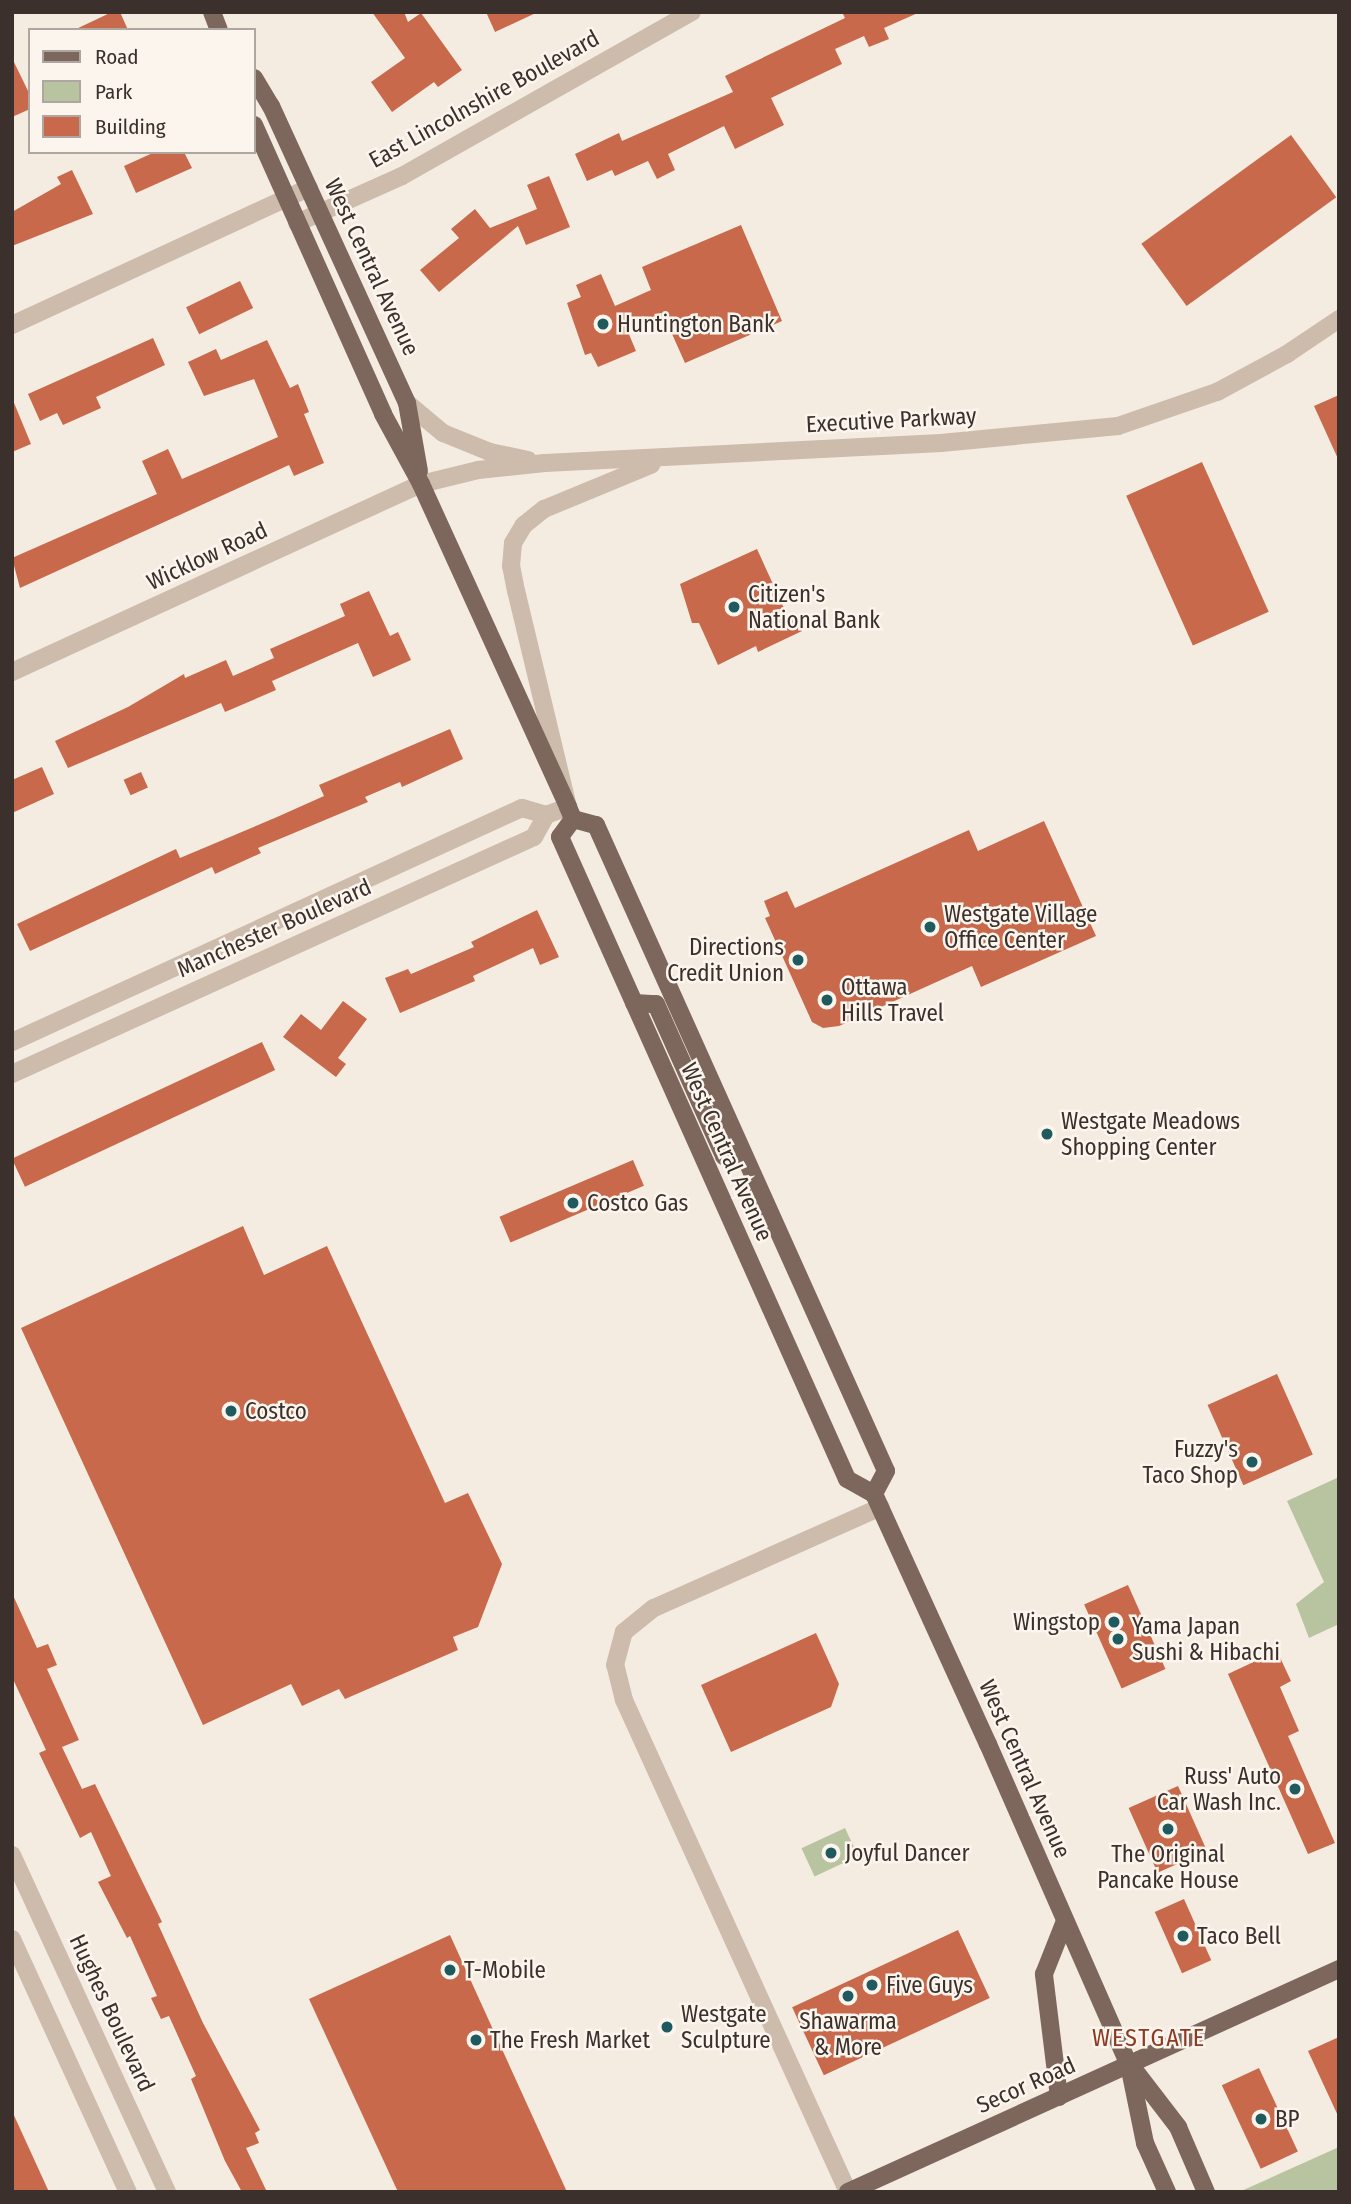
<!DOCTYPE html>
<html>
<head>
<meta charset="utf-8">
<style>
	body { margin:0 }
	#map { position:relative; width:1351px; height:2204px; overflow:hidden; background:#f4ebe1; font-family:"Fira Sans Condensed",sans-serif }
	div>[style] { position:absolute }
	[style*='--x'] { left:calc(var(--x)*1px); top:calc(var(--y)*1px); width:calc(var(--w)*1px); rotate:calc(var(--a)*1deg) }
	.green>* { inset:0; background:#b8c4a0; transform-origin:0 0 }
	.building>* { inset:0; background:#c8694b; transform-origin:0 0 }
	.minor>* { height:18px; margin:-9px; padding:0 9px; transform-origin:9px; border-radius:9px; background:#cdbbac }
	.major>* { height:18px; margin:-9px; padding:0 9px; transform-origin:9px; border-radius:9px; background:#7d675c }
	.dots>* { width:19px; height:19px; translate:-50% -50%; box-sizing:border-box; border:4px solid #fbf5ee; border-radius:50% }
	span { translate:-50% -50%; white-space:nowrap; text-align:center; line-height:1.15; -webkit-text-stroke:5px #fbf5ee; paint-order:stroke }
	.street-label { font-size:23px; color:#3b302b }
	.poi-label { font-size:23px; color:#3b302b }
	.left { translate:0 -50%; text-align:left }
	.right { translate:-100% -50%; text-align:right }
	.neighbourhood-label { font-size:24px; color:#8c3b22; letter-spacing:2px }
	.frame { position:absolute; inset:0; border:14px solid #3b302b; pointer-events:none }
	.legend { position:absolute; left:28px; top:28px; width:228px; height:126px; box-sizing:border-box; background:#fbf5ee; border:2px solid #aea6a0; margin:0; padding:9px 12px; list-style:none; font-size:21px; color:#3b302b }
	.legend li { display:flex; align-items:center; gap:14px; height:35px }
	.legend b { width:35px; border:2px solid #aea6a0 }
</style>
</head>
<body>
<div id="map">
	<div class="green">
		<div style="clip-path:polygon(1339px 1477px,1339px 1624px,1309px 1638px,1296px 1604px,1324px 1582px,1287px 1501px)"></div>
		<div style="left:845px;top:1828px;width:31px;height:48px;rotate:65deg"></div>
		<div style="clip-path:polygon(1339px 2147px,1339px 2192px,1239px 2192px)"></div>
	</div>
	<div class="building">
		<div style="clip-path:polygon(112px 12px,120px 12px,128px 30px,74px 30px)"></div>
		<div style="clip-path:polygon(372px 12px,404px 12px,408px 22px,421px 13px,462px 70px,438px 87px,434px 82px,392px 112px,371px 82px,405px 58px)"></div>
		<div style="clip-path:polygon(486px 12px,538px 12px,495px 32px)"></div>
		<div style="clip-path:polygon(842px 12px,920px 12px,884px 28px,889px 39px,869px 47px,864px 36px,835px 49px,842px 64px,771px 98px,784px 125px,735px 149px,724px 126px,668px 154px,675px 170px,657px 179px,648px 161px,615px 176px,612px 170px,587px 181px,575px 154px,619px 133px,622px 141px,733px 92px,725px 76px,845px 18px)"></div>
		<div style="clip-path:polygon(12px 58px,30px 95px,30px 109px,12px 117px)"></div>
		<div style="left:1291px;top:135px;width:77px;height:185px;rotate:54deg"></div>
		<div style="clip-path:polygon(155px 152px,184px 152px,192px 168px,136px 193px,124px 166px)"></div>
		<div style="clip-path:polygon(72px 170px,93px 214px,12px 246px,12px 212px,61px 184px,57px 177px)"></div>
		<div style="clip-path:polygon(549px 176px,570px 227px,526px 245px,518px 226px,439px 292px,420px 270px,459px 238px,451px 229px,475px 209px,490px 228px,537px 209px,527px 185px)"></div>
		<div style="clip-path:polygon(741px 225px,782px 321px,685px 363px,664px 316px,628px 332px,636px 351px,598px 367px,591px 353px,585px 355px,567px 303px,581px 297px,576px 285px,601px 274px,615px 306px,651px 290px,642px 267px)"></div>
		<div style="left:240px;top:281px;width:30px;height:60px;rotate:64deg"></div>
		<div style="clip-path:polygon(153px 338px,165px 365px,96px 397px,101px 408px,63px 425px,57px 413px,40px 421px,28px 394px)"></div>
		<div style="clip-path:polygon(267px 340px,290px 388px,298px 384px,309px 412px,304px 414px,324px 463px,294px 476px,289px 465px,20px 588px,12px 558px,157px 494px,142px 461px,168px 449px,182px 479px,278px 437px,254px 379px,204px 396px,188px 362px,216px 349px,221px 360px)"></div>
		<div style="clip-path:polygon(1339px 395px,1339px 461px,1314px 406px)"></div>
		<div style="clip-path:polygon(12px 398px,31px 444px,12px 452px)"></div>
		<div style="left:1202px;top:462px;width:164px;height:83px;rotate:66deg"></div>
		<div style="clip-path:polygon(757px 549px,788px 617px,795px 614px,802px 631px,758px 652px,756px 646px,718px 665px,699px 623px,692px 623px,680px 584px)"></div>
		<div style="clip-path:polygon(369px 591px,390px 636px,398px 632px,411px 660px,373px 677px,358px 643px,272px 681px,276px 690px,225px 712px,221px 703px,68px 768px,55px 741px,128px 707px,184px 674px,185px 678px,226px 660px,233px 676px,274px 658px,270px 649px,345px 616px,340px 604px)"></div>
		<div style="clip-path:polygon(450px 729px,463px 759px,402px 787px,400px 782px,365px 797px,368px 802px,258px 848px,261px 853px,215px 874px,212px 867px,30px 951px,17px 924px,176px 849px,180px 858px,277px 817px,324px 796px,319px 785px)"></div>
		<div style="clip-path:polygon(42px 767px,54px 794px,12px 813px,12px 780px)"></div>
		<div style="left:141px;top:772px;width:17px;height:19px;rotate:66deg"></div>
		<div style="clip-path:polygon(1044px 821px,1096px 936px,981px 987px,972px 966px,839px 1026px,823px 1028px,812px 1022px,765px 918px,770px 916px,764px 901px,787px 891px,795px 908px,969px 830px,978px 851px)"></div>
		<div style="clip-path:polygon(537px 910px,559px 957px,540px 965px,533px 948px,473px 976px,475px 981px,400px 1013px,385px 978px,408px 969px,411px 974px,474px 947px,471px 942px)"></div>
		<div style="clip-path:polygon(343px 1001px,367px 1019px,338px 1058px,346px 1064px,336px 1077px,283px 1037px,301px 1014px,321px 1030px)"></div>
		<div style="left:262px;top:1042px;width:31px;height:276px;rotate:65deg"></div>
		<div style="left:633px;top:1160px;width:28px;height:145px;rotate:67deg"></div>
		<div style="clip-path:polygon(243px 1226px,264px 1275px,327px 1246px,445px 1503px,468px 1493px,502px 1564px,478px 1627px,453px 1637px,458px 1650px,345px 1699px,339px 1689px,302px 1706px,291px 1684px,203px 1725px,21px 1328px)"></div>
		<div style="left:1277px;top:1374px;width:88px;height:76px;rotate:66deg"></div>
		<div style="left:1128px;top:1585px;width:92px;height:48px;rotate:66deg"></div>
		<div style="clip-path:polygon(12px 1593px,37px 1648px,48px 1644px,57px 1665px,47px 1669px,79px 1740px,62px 1747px,82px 1789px,95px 1784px,162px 1922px,158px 1924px,203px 2023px,260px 2130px,255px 2133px,259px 2143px,246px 2148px,267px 2192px,242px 2192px,225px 2161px,191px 2079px,196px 2076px,169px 2016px,161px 2019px,151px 1998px,157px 1996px,130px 1936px,127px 1938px,98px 1882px,111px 1876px,91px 1832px,80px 1838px,39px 1753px,46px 1750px,12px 1677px)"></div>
		<div style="clip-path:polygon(816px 1633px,839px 1684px,831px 1707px,731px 1752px,701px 1685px)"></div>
		<div style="clip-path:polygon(1277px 1651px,1291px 1681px,1280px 1687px,1299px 1731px,1288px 1736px,1335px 1843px,1308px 1854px,1228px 1674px)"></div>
		<div style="left:1178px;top:1786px;width:71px;height:54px;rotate:66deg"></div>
		<div style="left:1184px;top:1899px;width:67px;height:32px;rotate:66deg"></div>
		<div style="left:958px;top:1930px;width:75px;height:183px;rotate:65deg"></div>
		<div style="clip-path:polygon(450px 1935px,567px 2192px,398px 2192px,309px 1999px)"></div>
		<div style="clip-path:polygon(1339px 2037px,1339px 2118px,1308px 2051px)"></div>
		<div style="left:1259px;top:2068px;width:92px;height:41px;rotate:65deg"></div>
		<div style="clip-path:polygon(12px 2111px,49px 2192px,12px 2192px)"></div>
	</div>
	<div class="minor">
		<div style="--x:297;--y:223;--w:115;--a:-24.1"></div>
		<div style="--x:402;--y:176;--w:333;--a:-29.5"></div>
		<div style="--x:12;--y:325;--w:327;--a:-24.8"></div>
		<div style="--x:407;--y:403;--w:47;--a:39.8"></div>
		<div style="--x:443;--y:433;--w:51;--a:22"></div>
		<div style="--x:490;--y:452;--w:39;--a:12"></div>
		<div style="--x:12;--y:672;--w:450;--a:-24.7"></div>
		<div style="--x:421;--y:484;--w:59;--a:-13.8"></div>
		<div style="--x:478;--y:470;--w:67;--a:-6"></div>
		<div style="--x:545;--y:463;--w:397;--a:-2.9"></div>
		<div style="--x:941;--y:443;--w:178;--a:-5.5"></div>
		<div style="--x:1118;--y:426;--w:105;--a:-19"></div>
		<div style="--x:1217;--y:392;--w:80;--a:-28.5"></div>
		<div style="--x:1287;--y:354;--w:63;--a:-33.9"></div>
		<div style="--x:12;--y:1042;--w:561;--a:-24.65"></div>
		<div style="--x:522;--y:808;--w:25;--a:16"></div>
		<div style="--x:546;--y:815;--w:23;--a:-20"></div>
		<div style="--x:568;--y:807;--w:222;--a:-103.5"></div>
		<div style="--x:516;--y:591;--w:25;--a:-101"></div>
		<div style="--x:511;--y:566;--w:23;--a:-85"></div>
		<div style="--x:513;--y:543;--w:21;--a:-59"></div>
		<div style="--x:524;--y:525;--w:26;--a:-39"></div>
		<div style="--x:544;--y:509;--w:116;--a:-22.4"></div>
		<div style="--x:12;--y:1074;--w:573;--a:-24.42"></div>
		<div style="--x:534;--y:837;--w:25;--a:-61"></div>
		<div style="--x:12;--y:1855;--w:371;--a:65.3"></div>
		<div style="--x:12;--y:1939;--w:278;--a:65.4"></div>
		<div style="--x:848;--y:2192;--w:541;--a:-114.48"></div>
		<div style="--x:624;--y:1700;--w:36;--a:-104"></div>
		<div style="--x:615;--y:1665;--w:34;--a:-75"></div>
		<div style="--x:624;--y:1632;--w:38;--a:-39"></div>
		<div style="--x:654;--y:1608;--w:248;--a:-24"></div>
	</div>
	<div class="major">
		<div style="--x:212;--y:12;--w:19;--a:69"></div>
		<div style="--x:254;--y:78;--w:33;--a:59"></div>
		<div style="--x:271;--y:106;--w:327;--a:65.4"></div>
		<div style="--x:407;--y:403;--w:69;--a:80"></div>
		<div style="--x:254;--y:125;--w:316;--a:65.9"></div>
		<div style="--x:383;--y:414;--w:80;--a:61.5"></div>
		<div style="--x:421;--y:484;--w:355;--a:65.5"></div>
		<div style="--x:568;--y:807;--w:13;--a:67"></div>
		<div style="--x:573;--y:819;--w:24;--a:15"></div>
		<div style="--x:596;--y:825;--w:708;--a:65.82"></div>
		<div style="--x:886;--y:1471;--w:26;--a:118"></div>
		<div style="--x:573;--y:819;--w:22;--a:126"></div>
		<div style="--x:560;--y:837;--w:703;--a:65.91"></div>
		<div style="--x:847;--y:1479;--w:31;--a:29"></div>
		<div style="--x:874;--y:1494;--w:275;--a:65.5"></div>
		<div style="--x:988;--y:1744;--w:351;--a:66.3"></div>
		<div style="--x:1129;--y:2065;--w:80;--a:78.4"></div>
		<div style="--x:1145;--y:2143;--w:54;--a:65.8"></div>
		<div style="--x:634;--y:1003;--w:22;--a:3"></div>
		<div style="--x:656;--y:1004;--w:167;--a:65.9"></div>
		<div style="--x:724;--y:1156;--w:20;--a:11"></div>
		<div style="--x:1132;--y:2067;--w:76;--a:52.5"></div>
		<div style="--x:1178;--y:2127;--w:71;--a:66.7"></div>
		<div style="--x:1059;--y:2097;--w:124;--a:-97"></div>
		<div style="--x:1044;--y:1974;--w:57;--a:-68.4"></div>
		<div style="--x:848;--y:2192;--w:539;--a:-24.43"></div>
	</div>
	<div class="dots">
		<div style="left:603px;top:324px;background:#1f5a5e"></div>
		<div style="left:734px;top:607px;background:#1f5a5e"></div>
		<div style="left:930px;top:927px;background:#1f5a5e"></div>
		<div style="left:798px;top:960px;background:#1f5a5e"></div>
		<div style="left:827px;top:1000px;background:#1f5a5e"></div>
		<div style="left:1047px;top:1134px;background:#1f5a5e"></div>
		<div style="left:573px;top:1203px;background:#1f5a5e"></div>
		<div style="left:231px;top:1411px;background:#1f5a5e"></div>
		<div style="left:1252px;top:1462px;background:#1f5a5e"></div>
		<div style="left:1114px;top:1622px;background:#1f5a5e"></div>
		<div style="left:1118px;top:1639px;background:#1f5a5e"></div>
		<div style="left:1295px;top:1789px;background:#1f5a5e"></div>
		<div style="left:1168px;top:1829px;background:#1f5a5e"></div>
		<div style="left:831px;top:1853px;background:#1f5a5e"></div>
		<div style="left:1183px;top:1936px;background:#1f5a5e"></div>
		<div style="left:450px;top:1970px;background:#1f5a5e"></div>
		<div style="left:872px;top:1985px;background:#1f5a5e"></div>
		<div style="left:848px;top:1996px;background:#1f5a5e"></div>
		<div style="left:667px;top:2027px;background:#1f5a5e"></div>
		<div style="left:476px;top:2040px;background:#1f5a5e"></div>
		<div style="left:1261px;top:2119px;background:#1f5a5e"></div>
	</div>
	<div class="street-label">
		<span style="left:484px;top:99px;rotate:-29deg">East Lincolnshire Boulevard</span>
		<span style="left:372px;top:267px;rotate:65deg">West Central Avenue</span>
		<span style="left:891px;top:420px;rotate:-3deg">Executive Parkway</span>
		<span style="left:207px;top:556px;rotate:-25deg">Wicklow Road</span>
		<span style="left:274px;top:928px;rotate:-24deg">Manchester Boulevard</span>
		<span style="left:727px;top:1152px;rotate:66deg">West Central Avenue</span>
		<span style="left:1025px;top:1769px;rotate:66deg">West Central Avenue</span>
		<span style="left:112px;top:2013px;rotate:65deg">Hughes Boulevard</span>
		<span style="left:1026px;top:2085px;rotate:-24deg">Secor Road</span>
	</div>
	<div class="poi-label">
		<span class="left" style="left:617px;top:324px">Huntington Bank</span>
		<span class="left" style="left:748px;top:607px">Citizen's<br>National Bank</span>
		<span class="left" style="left:944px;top:927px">Westgate Village<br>Office Center</span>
		<span class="right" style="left:784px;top:960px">Directions<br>Credit Union</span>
		<span class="left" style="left:841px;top:1000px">Ottawa<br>Hills Travel</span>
		<span class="left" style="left:1061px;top:1134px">Westgate Meadows<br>Shopping Center</span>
		<span class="left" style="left:587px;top:1203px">Costco Gas</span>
		<span class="left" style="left:245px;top:1411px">Costco</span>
		<span class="right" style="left:1238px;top:1462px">Fuzzy's<br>Taco Shop</span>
		<span class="right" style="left:1100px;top:1622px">Wingstop</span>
		<span class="left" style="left:1132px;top:1639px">Yama Japan<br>Sushi &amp; Hibachi</span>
		<span class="right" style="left:1281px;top:1789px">Russ' Auto<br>Car Wash Inc.</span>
		<span class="left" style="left:845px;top:1853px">Joyful Dancer</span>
		<span style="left:1168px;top:1867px">The Original<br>Pancake House</span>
		<span class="left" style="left:1197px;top:1936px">Taco Bell</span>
		<span class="left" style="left:464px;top:1970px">T-Mobile</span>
		<span class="left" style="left:886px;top:1985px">Five Guys</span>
		<span class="left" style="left:681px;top:2027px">Westgate<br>Sculpture</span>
		<span style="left:848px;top:2034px">Shawarma<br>&amp; More</span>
		<span class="left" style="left:490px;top:2040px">The Fresh Market</span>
		<span class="left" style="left:1275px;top:2119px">BP</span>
	</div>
	<div class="neighbourhood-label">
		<span style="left:1149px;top:2039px">WESTGATE</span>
	</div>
	<div class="frame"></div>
	<ul class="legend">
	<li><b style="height:9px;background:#7d675c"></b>Road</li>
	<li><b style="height:19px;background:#b8c4a0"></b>Park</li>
	<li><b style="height:19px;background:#c8694b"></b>Building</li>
	</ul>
</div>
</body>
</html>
